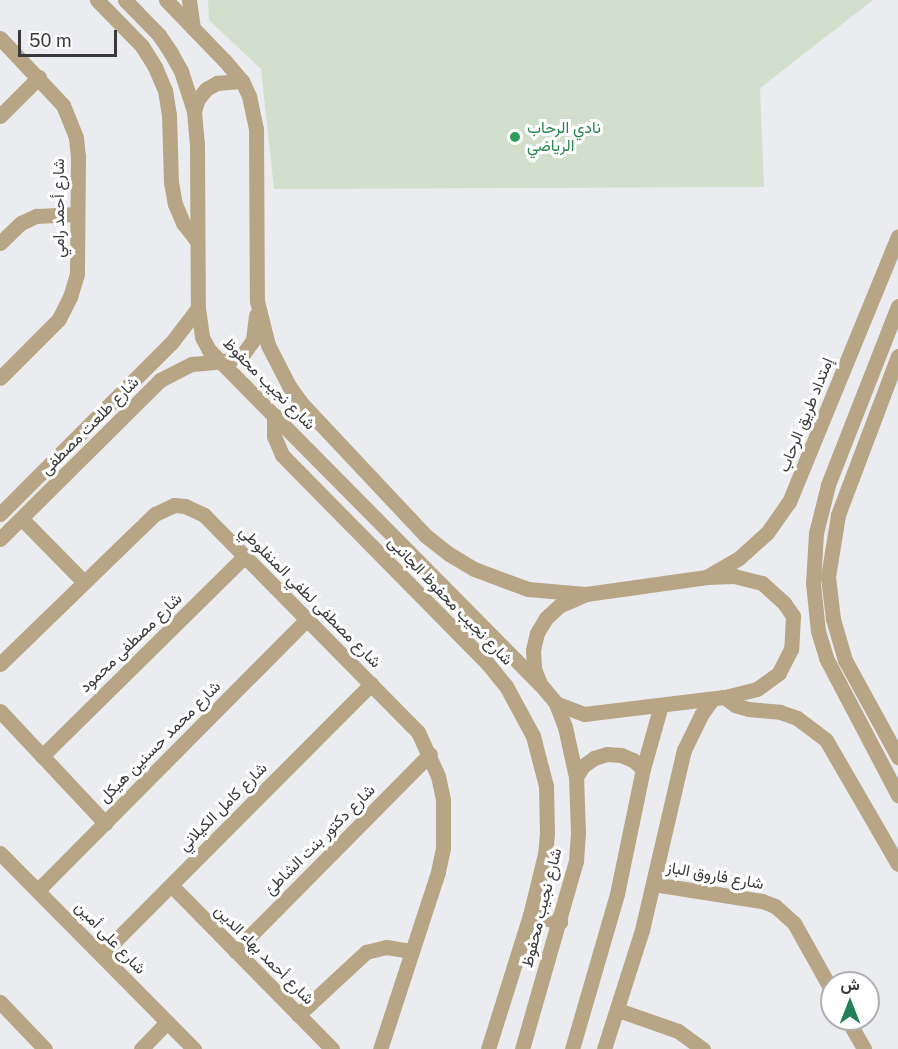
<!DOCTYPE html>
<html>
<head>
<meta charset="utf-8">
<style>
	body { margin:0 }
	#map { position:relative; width:898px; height:1049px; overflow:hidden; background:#eaecf0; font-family:"Public Sans",Vazirmatn,sans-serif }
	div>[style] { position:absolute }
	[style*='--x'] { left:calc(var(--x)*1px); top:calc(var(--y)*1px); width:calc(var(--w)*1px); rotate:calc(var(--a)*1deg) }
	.green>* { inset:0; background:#d1dfcc }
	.minor>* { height:15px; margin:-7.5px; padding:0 7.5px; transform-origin:7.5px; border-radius:7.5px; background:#b7a586 }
	.dots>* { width:16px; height:16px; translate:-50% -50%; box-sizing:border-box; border:3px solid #fff; border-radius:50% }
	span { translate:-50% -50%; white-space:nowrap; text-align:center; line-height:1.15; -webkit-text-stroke:6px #fff; paint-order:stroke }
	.leisure-label { font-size:16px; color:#27864d }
	.left { translate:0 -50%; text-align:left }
	.street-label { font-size:16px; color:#3a3a3c }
	.north { position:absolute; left:820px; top:971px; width:60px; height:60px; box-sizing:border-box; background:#fff; border:2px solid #b0b0b1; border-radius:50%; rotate:0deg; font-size:16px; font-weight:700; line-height:24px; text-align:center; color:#3a3a3c }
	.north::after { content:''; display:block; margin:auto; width:21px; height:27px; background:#228057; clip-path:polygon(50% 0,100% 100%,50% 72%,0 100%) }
	.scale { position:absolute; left:18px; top:30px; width:99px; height:27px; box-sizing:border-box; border:3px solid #3a3a3c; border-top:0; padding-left:8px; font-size:18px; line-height:21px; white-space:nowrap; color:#3a3a3c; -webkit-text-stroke:4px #fff; paint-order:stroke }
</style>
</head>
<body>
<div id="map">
	<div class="green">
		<div style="clip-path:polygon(208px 0,873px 0,760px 88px,764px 187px,274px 189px,261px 69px,209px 20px)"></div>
	</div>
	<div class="minor">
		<div style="--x:97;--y:0;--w:64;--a:45.6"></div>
		<div style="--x:142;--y:46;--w:25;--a:58"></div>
		<div style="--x:155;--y:67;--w:25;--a:67"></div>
		<div style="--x:165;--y:90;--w:25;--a:81"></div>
		<div style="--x:169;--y:115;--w:67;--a:88.3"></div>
		<div style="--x:171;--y:182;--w:22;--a:80"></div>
		<div style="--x:175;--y:204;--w:21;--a:67"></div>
		<div style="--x:183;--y:223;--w:23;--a:52"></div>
		<div style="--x:125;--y:0;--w:49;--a:45.8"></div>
		<div style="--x:159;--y:35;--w:22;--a:56"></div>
		<div style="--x:171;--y:53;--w:21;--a:61"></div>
		<div style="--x:181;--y:71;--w:42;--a:72"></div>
		<div style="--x:194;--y:111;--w:32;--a:85"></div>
		<div style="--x:197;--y:143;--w:165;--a:89.7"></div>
		<div style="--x:198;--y:308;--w:29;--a:82"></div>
		<div style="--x:202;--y:337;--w:15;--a:62"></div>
		<div style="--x:209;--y:350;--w:470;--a:45.3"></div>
		<div style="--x:166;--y:0;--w:85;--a:46"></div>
		<div style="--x:225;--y:61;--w:26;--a:50"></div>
		<div style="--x:242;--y:81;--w:17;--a:65"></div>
		<div style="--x:249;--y:96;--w:34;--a:78"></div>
		<div style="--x:256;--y:129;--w:172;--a:89.7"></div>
		<div style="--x:257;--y:301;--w:45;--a:76"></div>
		<div style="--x:268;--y:345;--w:46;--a:62.9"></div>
		<div style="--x:289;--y:386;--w:22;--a:54"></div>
		<div style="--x:302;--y:404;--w:181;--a:46.8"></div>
		<div style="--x:426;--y:536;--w:29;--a:38"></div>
		<div style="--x:449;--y:554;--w:29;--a:31"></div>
		<div style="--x:474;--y:569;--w:58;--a:20.3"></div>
		<div style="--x:528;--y:589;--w:58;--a:4.9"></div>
		<div style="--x:189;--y:0;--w:28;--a:82"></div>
		<div style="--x:0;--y:38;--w:92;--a:46.8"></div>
		<div style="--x:63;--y:105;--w:35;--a:68"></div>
		<div style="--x:76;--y:138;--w:18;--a:84"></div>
		<div style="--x:78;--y:156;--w:118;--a:90.5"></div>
		<div style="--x:77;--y:274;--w:24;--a:107"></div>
		<div style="--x:70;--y:297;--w:25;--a:117"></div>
		<div style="--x:59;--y:319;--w:83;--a:135"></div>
		<div style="--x:194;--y:111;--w:13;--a:-72"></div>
		<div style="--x:198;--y:99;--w:13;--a:-51"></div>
		<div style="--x:206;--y:89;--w:13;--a:-29"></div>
		<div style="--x:217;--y:83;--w:25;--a:-5"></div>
		<div style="--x:0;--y:116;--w:55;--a:-45"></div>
		<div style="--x:0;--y:243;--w:29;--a:-44"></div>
		<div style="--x:21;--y:223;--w:17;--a:-25"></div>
		<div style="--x:36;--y:216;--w:41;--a:-2.8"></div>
		<div style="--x:898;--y:306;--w:192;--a:111.4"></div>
		<div style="--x:828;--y:485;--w:49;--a:104"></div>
		<div style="--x:816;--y:533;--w:50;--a:93.4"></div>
		<div style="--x:813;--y:583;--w:48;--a:84.1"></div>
		<div style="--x:818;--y:631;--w:28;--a:73"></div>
		<div style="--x:826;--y:658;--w:155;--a:62.3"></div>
		<div style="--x:898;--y:356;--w:170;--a:110.7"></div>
		<div style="--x:838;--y:515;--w:63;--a:99.2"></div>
		<div style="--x:828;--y:577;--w:42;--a:83.2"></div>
		<div style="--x:833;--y:619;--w:43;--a:73.7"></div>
		<div style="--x:845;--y:660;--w:111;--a:61.3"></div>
		<div style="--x:274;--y:415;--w:21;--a:90"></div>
		<div style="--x:274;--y:436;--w:21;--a:67"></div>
		<div style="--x:282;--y:455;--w:293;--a:45.4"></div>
		<div style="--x:488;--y:664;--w:28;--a:51"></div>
		<div style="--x:506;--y:686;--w:57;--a:61.6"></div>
		<div style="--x:533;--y:736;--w:52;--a:75.4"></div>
		<div style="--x:546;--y:786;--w:47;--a:88.8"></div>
		<div style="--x:547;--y:833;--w:21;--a:95"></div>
		<div style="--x:545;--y:854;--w:63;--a:103.8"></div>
		<div style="--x:530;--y:915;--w:140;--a:107.4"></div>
		<div style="--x:0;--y:514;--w:243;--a:-45"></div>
		<div style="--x:172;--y:342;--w:43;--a:-52.6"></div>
		<div style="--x:22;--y:519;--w:88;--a:45.5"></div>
		<div style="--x:0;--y:539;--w:226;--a:-44.8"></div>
		<div style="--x:160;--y:380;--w:36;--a:-27"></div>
		<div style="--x:192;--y:364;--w:34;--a:-5"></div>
		<div style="--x:226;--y:361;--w:18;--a:-22"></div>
		<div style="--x:243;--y:354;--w:17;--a:-54"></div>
		<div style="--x:253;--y:340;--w:25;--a:-83"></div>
		<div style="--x:708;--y:576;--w:36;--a:-30"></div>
		<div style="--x:739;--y:558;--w:38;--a:-42"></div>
		<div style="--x:767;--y:533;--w:38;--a:-55"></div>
		<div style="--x:789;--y:502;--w:287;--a:-67.7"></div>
		<div style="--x:734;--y:576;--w:29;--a:14"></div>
		<div style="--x:762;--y:583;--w:30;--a:42"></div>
		<div style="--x:784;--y:603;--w:16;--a:55"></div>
		<div style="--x:793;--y:616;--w:33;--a:93"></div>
		<div style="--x:791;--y:649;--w:27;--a:117"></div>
		<div style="--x:779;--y:673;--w:27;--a:144"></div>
		<div style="--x:757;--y:689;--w:34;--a:166"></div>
		<div style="--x:724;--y:697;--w:141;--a:173.1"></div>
		<div style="--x:584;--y:714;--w:30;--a:-159"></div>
		<div style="--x:556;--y:703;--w:25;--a:-130"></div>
		<div style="--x:540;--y:684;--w:17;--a:-111"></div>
		<div style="--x:534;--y:668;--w:18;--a:-93"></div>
		<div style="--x:533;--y:650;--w:17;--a:-77"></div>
		<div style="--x:537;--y:633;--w:17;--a:-59"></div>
		<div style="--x:546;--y:618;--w:18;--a:-43"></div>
		<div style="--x:559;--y:606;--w:30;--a:-24"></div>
		<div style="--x:586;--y:594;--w:122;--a:-8"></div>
		<div style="--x:707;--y:577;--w:27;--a:-2"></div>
		<div style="--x:0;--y:664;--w:216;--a:-44.1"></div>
		<div style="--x:155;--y:514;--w:21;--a:-25"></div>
		<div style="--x:174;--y:505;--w:11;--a:5"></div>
		<div style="--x:185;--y:506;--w:21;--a:25"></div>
		<div style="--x:204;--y:515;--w:305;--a:45.4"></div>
		<div style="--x:418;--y:732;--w:48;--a:65.6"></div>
		<div style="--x:438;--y:776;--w:25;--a:78"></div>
		<div style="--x:443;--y:800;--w:48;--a:90"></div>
		<div style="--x:443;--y:848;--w:25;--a:102"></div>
		<div style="--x:438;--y:872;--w:186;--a:108.1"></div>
		<div style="--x:724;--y:697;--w:14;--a:36"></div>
		<div style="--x:735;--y:705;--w:14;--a:17"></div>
		<div style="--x:748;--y:709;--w:32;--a:5"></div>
		<div style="--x:780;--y:712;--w:18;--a:19"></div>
		<div style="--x:797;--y:718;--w:36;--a:37"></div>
		<div style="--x:826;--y:740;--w:143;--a:59.9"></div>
		<div style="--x:0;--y:711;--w:154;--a:46.8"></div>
		<div style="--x:42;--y:756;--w:285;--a:-44.6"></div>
		<div style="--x:576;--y:777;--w:13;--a:-58"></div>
		<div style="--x:583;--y:766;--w:14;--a:-36"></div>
		<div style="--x:594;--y:758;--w:14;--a:-17"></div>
		<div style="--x:607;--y:754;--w:14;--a:4"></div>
		<div style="--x:621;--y:755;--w:13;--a:23"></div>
		<div style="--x:633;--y:760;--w:13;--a:42"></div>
		<div style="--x:0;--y:853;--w:276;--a:45.3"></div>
		<div style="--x:653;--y:884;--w:110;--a:8.9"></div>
		<div style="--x:762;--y:901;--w:14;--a:21"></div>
		<div style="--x:775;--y:906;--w:25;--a:42"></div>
		<div style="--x:794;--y:923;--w:78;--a:60.8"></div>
		<div style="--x:171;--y:885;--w:230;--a:45.5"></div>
		<div style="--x:38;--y:890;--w:382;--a:-45.2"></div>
		<div style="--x:530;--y:915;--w:31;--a:13"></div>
		<div style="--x:235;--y:951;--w:277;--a:-45.3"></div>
		<div style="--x:101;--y:955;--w:383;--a:-45.1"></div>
		<div style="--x:0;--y:1002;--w:65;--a:46.2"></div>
		<div style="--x:618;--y:1010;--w:64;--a:19.3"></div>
		<div style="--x:678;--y:1031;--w:31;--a:36"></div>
		<div style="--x:298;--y:1015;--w:93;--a:-42.8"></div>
		<div style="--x:366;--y:952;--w:21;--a:-14"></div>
		<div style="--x:386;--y:947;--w:25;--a:9"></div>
		<div style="--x:847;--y:1019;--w:34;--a:60"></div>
		<div style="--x:141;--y:1049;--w:37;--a:-46"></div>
		<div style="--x:522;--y:1049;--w:196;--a:-74"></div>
		<div style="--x:576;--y:861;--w:28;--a:-86"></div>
		<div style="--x:578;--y:833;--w:56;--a:-92"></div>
		<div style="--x:576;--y:777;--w:51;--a:-102.4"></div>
		<div style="--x:565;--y:727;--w:26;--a:-111"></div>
		<div style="--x:572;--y:1049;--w:161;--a:-73.8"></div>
		<div style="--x:617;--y:894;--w:128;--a:-78.3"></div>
		<div style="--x:643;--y:769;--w:66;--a:-74.3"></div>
		<div style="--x:604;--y:1049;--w:125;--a:-72.3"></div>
		<div style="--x:642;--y:930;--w:185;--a:-76.9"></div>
		<div style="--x:684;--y:750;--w:39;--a:-64"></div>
		<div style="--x:701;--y:715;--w:19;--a:-55"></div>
	</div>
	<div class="dots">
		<div style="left:515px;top:137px;background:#2e9e5b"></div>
	</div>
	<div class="leisure-label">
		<span class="left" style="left:527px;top:137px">نادي الرحاب<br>الرياضي</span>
	</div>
	<div class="street-label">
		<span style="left:59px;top:208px;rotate:-90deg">شارع أحمد رامي</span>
		<span style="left:269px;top:384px;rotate:45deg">شارع نجيب محفوظ</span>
		<span style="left:806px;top:415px;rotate:-68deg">إمتداد طريق الرحاب</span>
		<span style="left:90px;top:426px;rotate:-45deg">شارع طلعت مصطفى</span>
		<span style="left:310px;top:597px;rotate:45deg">شارع مصطفى لطفي المنفلوطي</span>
		<span style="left:450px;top:601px;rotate:46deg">شارع نجيب محفوظ الجانبى</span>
		<span style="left:131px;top:643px;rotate:-44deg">شارع مصطفى محمود</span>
		<span style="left:160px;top:742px;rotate:-45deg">شارع محمد حسنين هيكل</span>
		<span style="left:223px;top:807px;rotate:-45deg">شارع كامل الكيلاني</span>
		<span style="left:320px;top:840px;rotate:-45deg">شارع دكتور بنت الشاطئ</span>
		<span style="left:715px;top:876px;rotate:10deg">شارع فاروق الباز</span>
		<span style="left:542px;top:908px;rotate:-76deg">شارع نجيب محفوظ</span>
		<span style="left:110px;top:938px;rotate:46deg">شارع على أمين</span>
		<span style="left:264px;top:955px;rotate:45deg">شارع أحمد بهاء الدين</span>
	</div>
	<div class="north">ش</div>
	<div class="scale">50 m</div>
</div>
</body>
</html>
